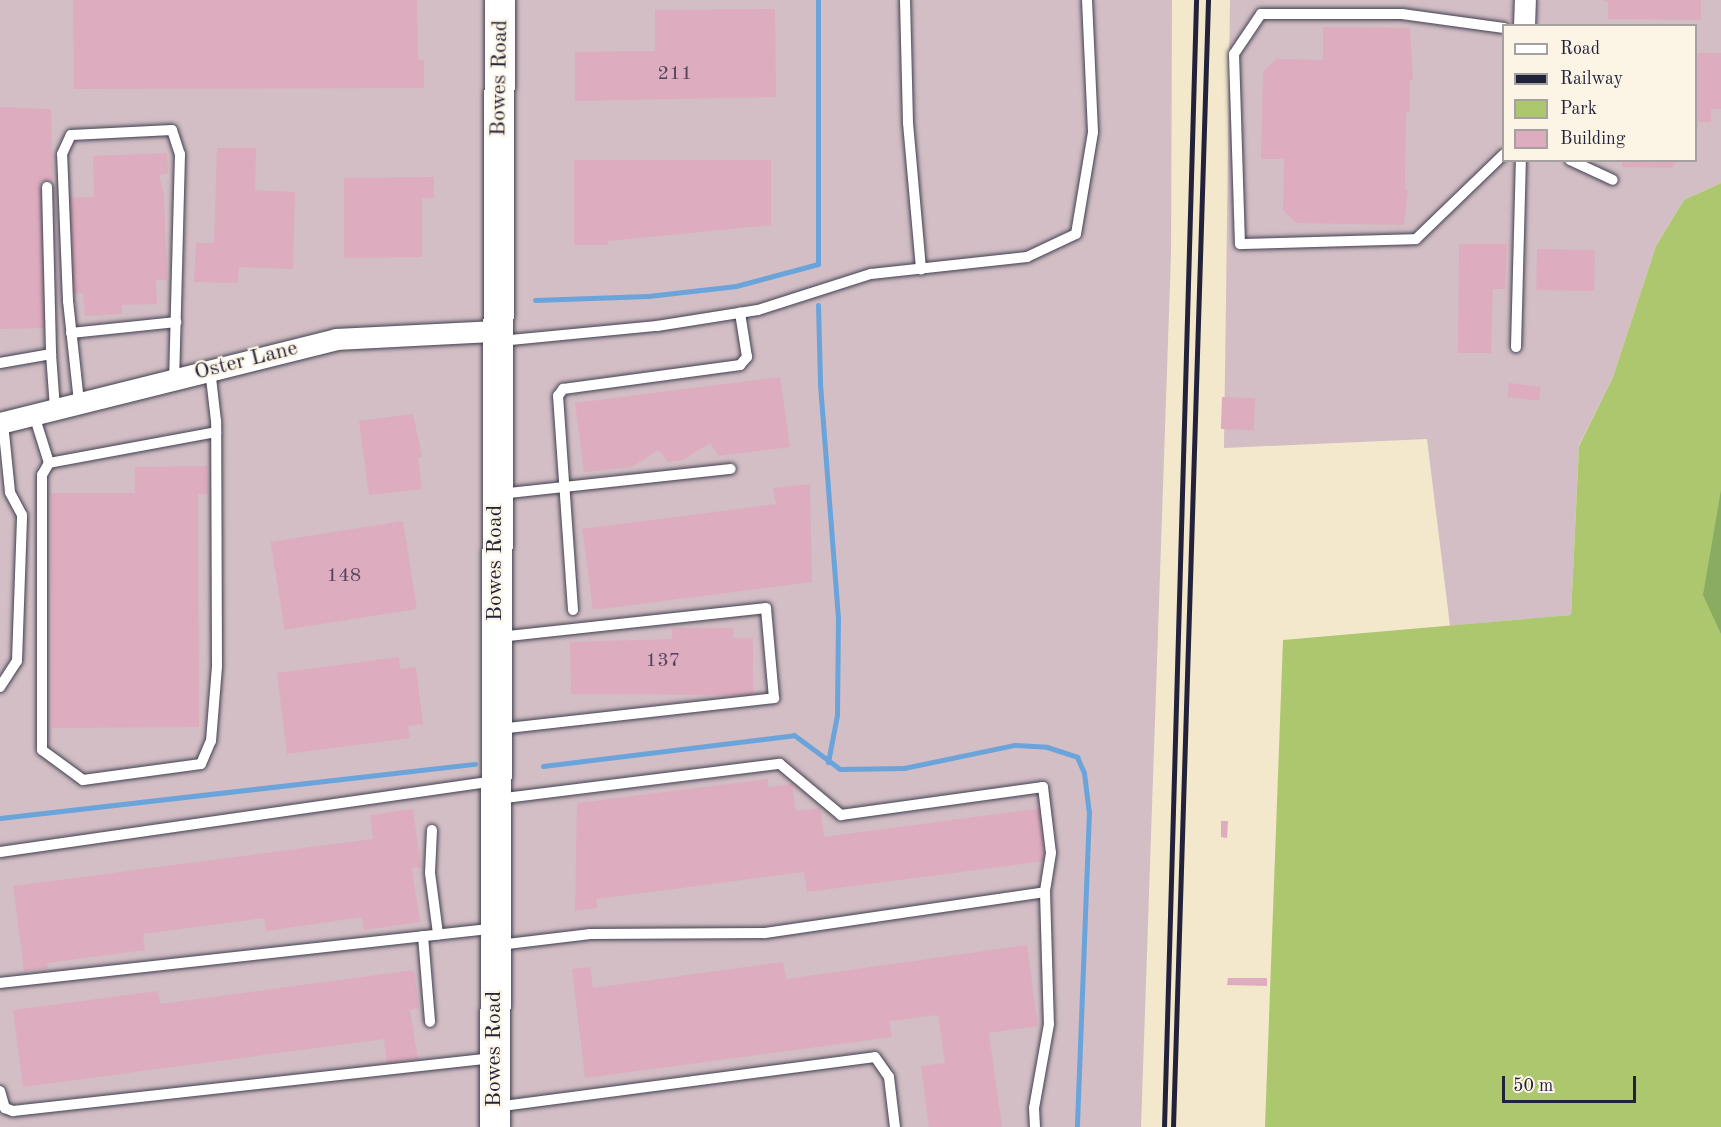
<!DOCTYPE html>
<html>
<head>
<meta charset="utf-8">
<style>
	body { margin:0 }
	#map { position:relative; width:1721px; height:1127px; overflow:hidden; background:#f3e7cc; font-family:"Old Standard TT",serif }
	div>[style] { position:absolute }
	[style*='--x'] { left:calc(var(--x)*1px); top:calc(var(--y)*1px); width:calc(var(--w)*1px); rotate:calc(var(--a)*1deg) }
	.industrial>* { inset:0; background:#d2bec4 }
	.green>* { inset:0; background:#adc76e }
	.forest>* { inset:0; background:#8aac61 }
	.stream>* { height:5px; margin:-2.5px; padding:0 2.5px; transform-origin:2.5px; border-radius:2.5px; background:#6aa4da }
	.building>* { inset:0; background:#deacbf; transform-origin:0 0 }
	.roads { filter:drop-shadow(0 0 2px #414051) drop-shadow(0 0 2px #414051) }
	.lane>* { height:10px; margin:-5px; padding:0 5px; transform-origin:5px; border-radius:5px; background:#fff }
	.street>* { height:21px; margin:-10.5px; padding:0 10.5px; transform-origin:10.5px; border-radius:10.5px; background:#fff }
	.secondary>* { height:30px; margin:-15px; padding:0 15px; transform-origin:15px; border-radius:15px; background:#fff }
	.rail>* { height:4.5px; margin:-2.25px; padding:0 2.25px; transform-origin:2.25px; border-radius:2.25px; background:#22223b }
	span { translate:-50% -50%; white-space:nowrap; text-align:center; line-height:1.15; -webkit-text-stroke:4.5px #fcf5e5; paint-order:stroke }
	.number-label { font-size:20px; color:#51445c }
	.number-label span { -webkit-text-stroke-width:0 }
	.street-label { font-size:22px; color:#22223b }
	.legend { position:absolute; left:1502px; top:24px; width:195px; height:138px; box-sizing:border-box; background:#fcf5e5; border:2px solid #a5a1a1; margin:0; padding:8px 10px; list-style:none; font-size:18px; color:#22223b }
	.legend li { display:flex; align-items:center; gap:12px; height:30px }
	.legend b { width:30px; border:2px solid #a5a1a1 }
	.scale { position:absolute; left:1502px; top:1076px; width:134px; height:27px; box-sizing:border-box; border:3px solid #22223b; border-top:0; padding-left:8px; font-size:18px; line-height:21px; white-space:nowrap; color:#22223b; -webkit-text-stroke:4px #fcf5e5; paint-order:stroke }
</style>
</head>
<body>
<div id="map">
	<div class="industrial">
		<div style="clip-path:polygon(0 0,1172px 0,1171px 254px,1141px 1127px,0 1127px)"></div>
		<div style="clip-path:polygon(evenodd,1230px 0,1721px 0,1721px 183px,1684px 200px,1656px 246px,1613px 377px,1579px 445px,1571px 615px,1450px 626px,1427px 439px,1224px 448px,1230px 0,1504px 26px,1696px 26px,1696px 160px,1504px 160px,1504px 26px)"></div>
	</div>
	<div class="green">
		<div style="clip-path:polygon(1721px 183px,1721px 1127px,1265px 1127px,1283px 640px,1571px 615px,1579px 446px,1613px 377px,1656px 246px,1684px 200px)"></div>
	</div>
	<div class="forest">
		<div style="clip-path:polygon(1721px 490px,1721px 634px,1703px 595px)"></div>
	</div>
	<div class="stream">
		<div style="--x:535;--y:300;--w:113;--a:-2"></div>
		<div style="--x:648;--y:296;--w:89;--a:-6.5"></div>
		<div style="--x:736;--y:286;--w:85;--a:-15"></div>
		<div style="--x:818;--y:264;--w:264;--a:-90"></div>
		<div style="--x:818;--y:305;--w:79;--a:88.5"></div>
		<div style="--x:820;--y:384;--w:234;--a:85.6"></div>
		<div style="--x:838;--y:617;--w:98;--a:90.6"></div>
		<div style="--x:837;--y:715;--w:48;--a:100.8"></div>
		<div style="--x:543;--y:766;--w:253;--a:-7"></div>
		<div style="--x:794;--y:735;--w:57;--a:36.5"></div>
		<div style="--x:840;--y:769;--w:64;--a:-0.9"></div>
		<div style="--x:904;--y:768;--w:112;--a:-11.8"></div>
		<div style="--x:1014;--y:745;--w:33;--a:3"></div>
		<div style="--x:1047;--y:747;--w:32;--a:18"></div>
		<div style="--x:1077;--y:757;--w:17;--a:66"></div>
		<div style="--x:1084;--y:773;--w:38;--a:83"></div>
		<div style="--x:1089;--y:811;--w:316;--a:92.2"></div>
		<div style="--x:0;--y:818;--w:478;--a:-6.5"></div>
	</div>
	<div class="building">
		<div style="clip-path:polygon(73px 0,417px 0,418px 60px,424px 60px,424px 88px,74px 89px)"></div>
		<div style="clip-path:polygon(1602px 0,1701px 0,1701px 20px,1608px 19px,1608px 2px)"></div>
		<div style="clip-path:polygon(775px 9px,776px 97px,575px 101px,575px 52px,655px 51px,655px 10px)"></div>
		<div style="clip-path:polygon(1323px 27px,1410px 28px,1413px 80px,1410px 80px,1410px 112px,1406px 112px,1405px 190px,1408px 190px,1404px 225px,1296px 223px,1283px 210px,1284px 159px,1261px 159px,1263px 72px,1276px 59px,1323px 60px)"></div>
		<div style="clip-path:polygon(1696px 53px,1721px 53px,1721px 109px,1711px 109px,1711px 122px,1698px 122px,1696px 140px)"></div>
		<div style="clip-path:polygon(0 107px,51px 109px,53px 180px,40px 181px,48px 328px,0 329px)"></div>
		<div style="clip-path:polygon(217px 148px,256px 148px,255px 190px,295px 192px,293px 269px,239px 267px,238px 283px,194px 282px,196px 243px,214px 243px)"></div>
		<div style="clip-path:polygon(167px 153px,168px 173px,159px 175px,164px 194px,167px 280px,156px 280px,157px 304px,122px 305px,122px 314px,85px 316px,83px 293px,72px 293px,68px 198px,94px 197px,93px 156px)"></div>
		<div style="clip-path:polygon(574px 160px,771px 160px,771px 225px,608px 241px,608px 245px,574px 245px)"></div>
		<div style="clip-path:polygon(1622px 160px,1678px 160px,1672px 168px,1622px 167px)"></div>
		<div style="clip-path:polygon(434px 177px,434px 198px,422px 198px,422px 257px,344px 258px,344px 178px)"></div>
		<div style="clip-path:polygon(1459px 244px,1507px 244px,1505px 289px,1493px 289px,1491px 353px,1458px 353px)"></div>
		<div style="left:1537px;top:249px;width:58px;height:41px;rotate:1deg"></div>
		<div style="clip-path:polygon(780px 377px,790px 447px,719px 456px,710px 443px,683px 460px,668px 462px,659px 450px,632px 467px,584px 472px,575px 403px)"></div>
		<div style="left:1509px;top:383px;width:32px;height:14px;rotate:7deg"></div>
		<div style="left:1222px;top:397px;width:33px;height:32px;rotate:2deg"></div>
		<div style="clip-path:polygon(413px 414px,422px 457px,418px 457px,422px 489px,369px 495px,359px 421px)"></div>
		<div style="clip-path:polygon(207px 466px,208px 494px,198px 494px,199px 727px,52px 728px,51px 493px,135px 493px,135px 467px)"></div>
		<div style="clip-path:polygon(810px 484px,812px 582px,593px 610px,582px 529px,776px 504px,773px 488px)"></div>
		<div style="left:403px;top:521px;width:89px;height:134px;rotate:81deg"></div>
		<div style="clip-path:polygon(672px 628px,734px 628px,733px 638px,753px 638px,753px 695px,571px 694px,570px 642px,672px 639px)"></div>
		<div style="clip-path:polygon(399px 657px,400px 669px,416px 667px,423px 724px,408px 726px,410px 738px,287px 754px,277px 673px)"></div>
		<div style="clip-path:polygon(768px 779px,768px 787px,792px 784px,796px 811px,820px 808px,824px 837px,1042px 808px,1044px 861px,807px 892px,804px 872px,596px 899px,597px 908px,575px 911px,577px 803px)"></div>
		<div style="clip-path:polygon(413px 809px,421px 867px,412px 868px,420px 922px,364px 930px,362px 917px,266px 931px,264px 918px,143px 934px,145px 950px,47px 963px,48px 968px,24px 971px,13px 886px,373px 839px,370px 815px)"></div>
		<div style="clip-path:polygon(1221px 821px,1228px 821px,1227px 838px,1221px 837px)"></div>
		<div style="clip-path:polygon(1027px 945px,1038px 1026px,989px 1033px,1002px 1127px,929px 1127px,921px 1066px,945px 1063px,938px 1015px,889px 1021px,892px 1037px,585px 1078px,572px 969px,590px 967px,593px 988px,783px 962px,786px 979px)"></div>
		<div style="clip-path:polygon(414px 970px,419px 1008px,410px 1010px,418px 1059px,387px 1063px,384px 1039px,23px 1087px,13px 1010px,158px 991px,160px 1004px)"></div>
		<div style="clip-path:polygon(1228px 978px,1267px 978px,1267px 986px,1227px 985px)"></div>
	</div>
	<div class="roads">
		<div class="lane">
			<div style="--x:905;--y:0;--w:123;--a:88.6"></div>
			<div style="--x:908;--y:123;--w:147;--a:84.9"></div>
			<div style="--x:1504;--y:28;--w:103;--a:-172.2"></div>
			<div style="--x:1402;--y:14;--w:141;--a:180"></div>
			<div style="--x:1261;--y:14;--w:48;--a:124"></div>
			<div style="--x:1234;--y:54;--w:190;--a:88.2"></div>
			<div style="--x:1240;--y:244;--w:176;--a:-1.6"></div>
			<div style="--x:1416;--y:239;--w:122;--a:-44"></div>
			<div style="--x:1570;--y:160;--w:47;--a:24.9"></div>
			<div style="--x:47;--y:187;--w:167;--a:88.6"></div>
			<div style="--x:71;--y:333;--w:106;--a:-6"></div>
			<div style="--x:500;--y:341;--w:158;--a:-5.5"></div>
			<div style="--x:657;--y:326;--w:102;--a:-9"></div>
			<div style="--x:758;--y:310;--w:119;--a:-17.7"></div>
			<div style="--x:871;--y:274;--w:157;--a:-6.2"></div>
			<div style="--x:1027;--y:257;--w:54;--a:-25.1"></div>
			<div style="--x:1076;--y:234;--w:103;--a:-80.5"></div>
			<div style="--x:1093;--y:132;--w:132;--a:-92.6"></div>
			<div style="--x:1516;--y:347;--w:187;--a:-88.5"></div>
			<div style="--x:0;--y:363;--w:52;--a:-10"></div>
			<div style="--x:51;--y:354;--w:55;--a:85.8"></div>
			<div style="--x:79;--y:402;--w:102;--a:-96.2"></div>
			<div style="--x:68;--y:301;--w:147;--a:-92.3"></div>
			<div style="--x:62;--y:154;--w:21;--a:-65"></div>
			<div style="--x:71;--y:135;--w:101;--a:-2.8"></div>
			<div style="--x:172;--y:130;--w:25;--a:72"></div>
			<div style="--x:180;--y:154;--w:224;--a:91.5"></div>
			<div style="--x:34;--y:415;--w:50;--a:72.6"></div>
			<div style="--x:49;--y:463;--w:14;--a:120"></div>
			<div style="--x:42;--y:475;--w:275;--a:90"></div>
			<div style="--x:42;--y:750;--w:51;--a:36.2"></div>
			<div style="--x:83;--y:780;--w:119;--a:-7.7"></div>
			<div style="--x:201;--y:764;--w:25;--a:-67"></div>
			<div style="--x:211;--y:741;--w:75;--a:-85.4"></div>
			<div style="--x:217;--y:666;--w:245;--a:-90.2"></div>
			<div style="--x:216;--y:421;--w:52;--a:-96.6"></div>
			<div style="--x:49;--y:463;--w:170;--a:-10.5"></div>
			<div style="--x:500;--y:494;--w:232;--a:-6.2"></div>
			<div style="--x:573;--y:610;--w:215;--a:-94"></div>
			<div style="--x:558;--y:396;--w:9;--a:-54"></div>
			<div style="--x:563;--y:389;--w:179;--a:-7.7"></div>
			<div style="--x:740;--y:365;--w:11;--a:-49"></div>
			<div style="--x:747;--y:357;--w:45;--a:-99"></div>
			<div style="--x:0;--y:687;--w:31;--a:-57"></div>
			<div style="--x:17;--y:661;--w:146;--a:-88"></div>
			<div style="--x:22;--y:515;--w:26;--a:-118"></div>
			<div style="--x:10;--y:492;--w:69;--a:-95.8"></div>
			<div style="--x:499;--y:729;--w:277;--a:-6.4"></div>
			<div style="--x:774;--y:698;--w:90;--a:-95.1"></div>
			<div style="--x:766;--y:608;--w:268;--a:173.8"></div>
			<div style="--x:497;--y:799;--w:285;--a:-7.1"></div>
			<div style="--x:780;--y:764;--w:80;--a:39.9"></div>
			<div style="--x:841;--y:815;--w:204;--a:-7.9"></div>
			<div style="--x:1043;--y:787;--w:66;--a:83.1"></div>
			<div style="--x:1051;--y:853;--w:39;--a:99"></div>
			<div style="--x:432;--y:830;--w:43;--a:92.7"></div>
			<div style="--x:430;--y:873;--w:62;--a:82.5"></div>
			<div style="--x:0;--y:852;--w:500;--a:-8.16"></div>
			<div style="--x:423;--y:936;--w:86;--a:85.3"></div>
			<div style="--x:499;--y:945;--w:92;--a:-6.9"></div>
			<div style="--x:590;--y:934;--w:175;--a:-0.3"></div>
			<div style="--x:765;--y:933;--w:283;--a:-8.3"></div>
			<div style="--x:1045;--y:892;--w:132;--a:88.3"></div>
			<div style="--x:1049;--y:1024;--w:85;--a:100.1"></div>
			<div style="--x:1034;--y:1108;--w:19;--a:87"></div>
			<div style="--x:0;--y:983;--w:498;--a:-6.3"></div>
			<div style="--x:0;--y:1091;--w:18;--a:74"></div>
			<div style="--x:5;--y:1108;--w:9;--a:21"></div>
			<div style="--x:13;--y:1111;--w:483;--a:-6.3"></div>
			<div style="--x:496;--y:1107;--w:382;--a:-7.5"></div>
			<div style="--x:875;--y:1057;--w:24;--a:55"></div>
			<div style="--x:889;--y:1077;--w:50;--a:83.2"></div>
		</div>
		<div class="street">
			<div style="--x:1524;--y:26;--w:26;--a:-88"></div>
			<div style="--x:0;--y:423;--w:346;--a:-14"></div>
			<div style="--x:336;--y:339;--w:160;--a:-2.9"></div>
		</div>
		<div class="secondary">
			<div style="--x:495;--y:1127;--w:1127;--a:-89.75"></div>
		</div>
	</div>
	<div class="rail">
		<div style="--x:1164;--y:1127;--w:1127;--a:-88.37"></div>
		<div style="--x:1173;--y:1127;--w:1128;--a:-88.22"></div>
	</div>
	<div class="number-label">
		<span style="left:675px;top:74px">211</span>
		<span style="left:344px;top:576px">148</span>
		<span style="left:663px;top:661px">137</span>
	</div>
	<div class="street-label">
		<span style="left:500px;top:78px;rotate:-89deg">Bowes Road</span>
		<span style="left:246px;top:361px;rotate:-14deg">Oster Lane</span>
		<span style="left:496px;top:563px;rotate:-90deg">Bowes Road</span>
		<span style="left:495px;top:1049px;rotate:-90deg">Bowes Road</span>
	</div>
	<ul class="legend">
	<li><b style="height:8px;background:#fff"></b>Road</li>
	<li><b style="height:8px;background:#22223b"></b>Railway</li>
	<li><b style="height:16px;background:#adc76e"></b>Park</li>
	<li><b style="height:16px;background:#deacbf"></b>Building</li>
	</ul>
	<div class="scale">50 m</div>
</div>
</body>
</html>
